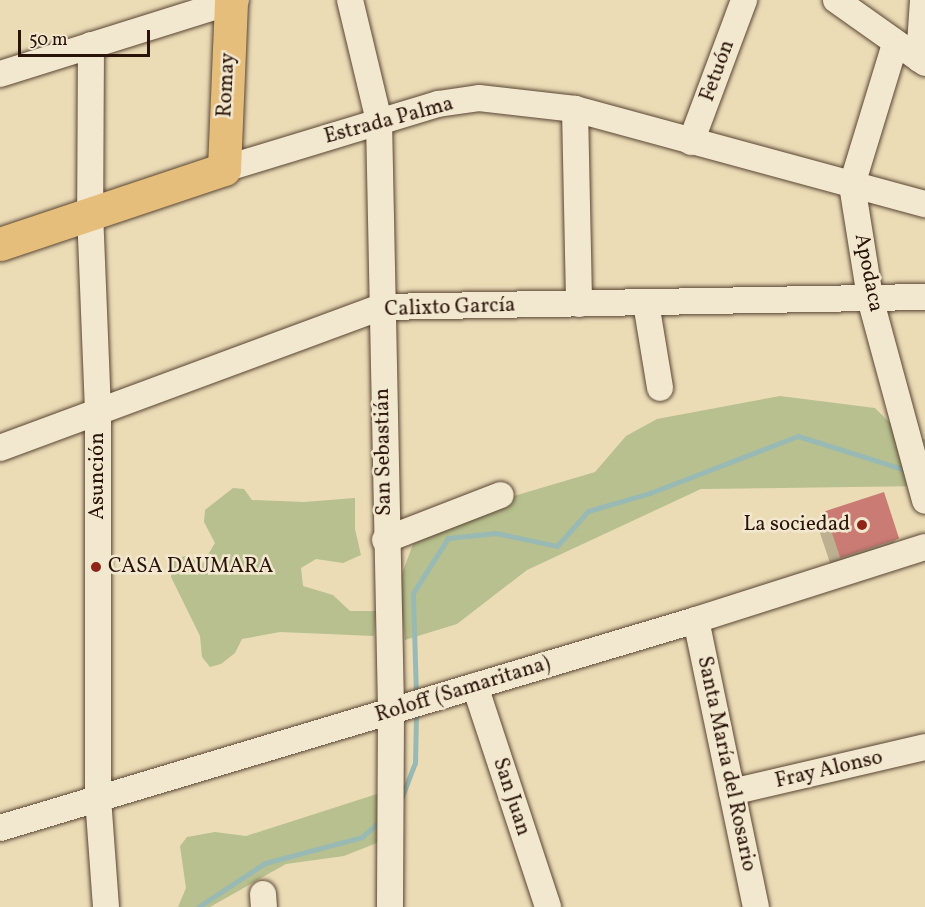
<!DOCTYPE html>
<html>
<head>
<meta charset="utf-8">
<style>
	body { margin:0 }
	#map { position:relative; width:925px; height:907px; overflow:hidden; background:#ebdcb6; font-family:Vollkorn,serif }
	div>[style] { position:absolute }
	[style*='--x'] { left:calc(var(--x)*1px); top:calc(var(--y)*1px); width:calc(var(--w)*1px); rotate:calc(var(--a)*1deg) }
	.green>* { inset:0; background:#b7c08e }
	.shadow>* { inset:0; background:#0003 }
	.stream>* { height:5px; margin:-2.5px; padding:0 2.5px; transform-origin:2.5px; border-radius:2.5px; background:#99bab4 }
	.building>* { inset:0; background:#c97b74; transform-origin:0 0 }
	.roads { filter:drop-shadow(0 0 2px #5a4534) drop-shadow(0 0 2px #5a4534) }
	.minor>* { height:26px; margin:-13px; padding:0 13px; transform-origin:13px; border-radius:13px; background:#f2e8d0 }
	.major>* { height:33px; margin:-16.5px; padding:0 16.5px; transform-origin:16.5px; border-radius:16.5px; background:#e6be7b }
	.dots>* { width:16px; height:16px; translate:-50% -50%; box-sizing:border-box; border:3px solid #f2e8d0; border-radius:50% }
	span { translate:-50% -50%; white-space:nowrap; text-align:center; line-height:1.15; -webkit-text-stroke:5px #f2e8d0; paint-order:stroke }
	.street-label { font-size:21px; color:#2a1308 }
	.poi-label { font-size:21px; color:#2a1308 }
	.right { translate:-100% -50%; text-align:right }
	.left { translate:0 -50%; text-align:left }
	.scale { position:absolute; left:18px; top:30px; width:132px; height:27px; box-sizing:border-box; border:3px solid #2a1308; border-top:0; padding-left:8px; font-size:18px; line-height:21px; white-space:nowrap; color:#2a1308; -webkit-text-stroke:4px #f2e8d0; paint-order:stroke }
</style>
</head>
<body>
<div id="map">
	<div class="green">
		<div style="clip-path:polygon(780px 396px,875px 408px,906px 439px,925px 439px,925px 486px,701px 489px,527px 570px,457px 624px,405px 640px,399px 582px,413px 544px,514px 496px,595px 472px,626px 436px,657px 419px)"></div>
		<div style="clip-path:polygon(233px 488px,244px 489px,252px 500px,304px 502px,355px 498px,355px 529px,361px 555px,343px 563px,316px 559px,301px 568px,303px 586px,333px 595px,350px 611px,376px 611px,374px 636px,280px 632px,242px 639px,235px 653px,221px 664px,210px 667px,202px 657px,200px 636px,171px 577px,172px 559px,186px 556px,203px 563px,215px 543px,204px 522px,205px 510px)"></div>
		<div style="clip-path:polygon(380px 793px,382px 841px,344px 856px,286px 864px,210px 907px,178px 907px,186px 888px,180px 846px,187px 837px,215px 832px,246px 836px)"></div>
	</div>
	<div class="shadow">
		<div style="clip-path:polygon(826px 512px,897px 539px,888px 548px,831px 566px,816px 521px)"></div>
	</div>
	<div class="stream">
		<div style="--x:416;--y:696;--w:103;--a:-91.7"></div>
		<div style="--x:413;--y:593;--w:65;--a:-57.5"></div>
		<div style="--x:448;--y:538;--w:48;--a:-5.9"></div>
		<div style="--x:496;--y:533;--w:62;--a:12"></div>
		<div style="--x:557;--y:546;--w:47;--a:-48.5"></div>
		<div style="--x:588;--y:511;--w:65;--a:-16.2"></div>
		<div style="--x:650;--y:493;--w:159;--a:-21.1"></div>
		<div style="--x:798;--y:436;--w:116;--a:17.5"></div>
		<div style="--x:401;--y:799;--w:39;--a:-69"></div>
		<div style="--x:415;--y:763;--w:47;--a:-88.8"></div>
		<div style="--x:198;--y:907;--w:80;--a:-33.3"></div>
		<div style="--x:265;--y:863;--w:100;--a:-15"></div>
		<div style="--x:362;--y:837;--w:25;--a:-42"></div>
	</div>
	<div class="building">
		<div style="left:884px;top:492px;width:49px;height:62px;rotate:72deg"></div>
	</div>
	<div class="roads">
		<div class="minor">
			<div style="--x:350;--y:0;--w:124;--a:76.5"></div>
			<div style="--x:379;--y:121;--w:590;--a:88.83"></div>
			<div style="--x:391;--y:711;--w:196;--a:90.3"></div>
			<div style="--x:836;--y:0;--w:109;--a:35.3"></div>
			<div style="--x:895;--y:44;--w:147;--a:107"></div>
			<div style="--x:852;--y:185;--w:114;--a:80.9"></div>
			<div style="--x:870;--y:298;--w:210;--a:74.8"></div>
			<div style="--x:91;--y:45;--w:167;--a:90.3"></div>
			<div style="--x:90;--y:212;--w:199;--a:87.7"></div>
			<div style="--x:98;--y:411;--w:387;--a:90"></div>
			<div style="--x:98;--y:798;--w:109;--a:85.8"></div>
			<div style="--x:919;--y:59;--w:59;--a:-86.1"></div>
			<div style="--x:0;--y:74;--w:247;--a:-17.4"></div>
			<div style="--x:575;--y:109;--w:195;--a:88.8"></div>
			<div style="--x:691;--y:142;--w:152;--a:-69.5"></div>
			<div style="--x:224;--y:169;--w:224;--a:-16.9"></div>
			<div style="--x:438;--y:104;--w:41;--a:-8.3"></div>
			<div style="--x:479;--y:98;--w:97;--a:6.5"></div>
			<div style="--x:575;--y:109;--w:363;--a:15.2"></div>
			<div style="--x:646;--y:303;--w:86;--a:80.6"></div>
			<div style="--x:0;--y:448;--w:407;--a:-20.3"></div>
			<div style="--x:382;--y:307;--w:543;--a:-1.06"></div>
			<div style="--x:385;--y:540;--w:124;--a:-21.2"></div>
			<div style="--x:696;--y:620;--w:293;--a:78.2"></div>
			<div style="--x:475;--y:686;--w:233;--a:71.7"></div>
			<div style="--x:732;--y:792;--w:198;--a:-13.1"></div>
			<div style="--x:0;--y:828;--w:726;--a:-16.64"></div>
			<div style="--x:696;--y:620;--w:240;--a:-17.7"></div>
			<div style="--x:263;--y:894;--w:13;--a:86"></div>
		</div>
		<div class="major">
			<div style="--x:0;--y:244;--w:236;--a:-18.5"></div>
			<div style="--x:224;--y:169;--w:169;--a:-87.6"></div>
		</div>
	</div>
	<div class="dots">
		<div style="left:862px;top:525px;background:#8f2418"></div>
		<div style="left:96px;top:567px;background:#8f2418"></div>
	</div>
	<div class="street-label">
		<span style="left:718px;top:71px;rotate:-70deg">Fetuón</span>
		<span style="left:227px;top:85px;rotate:-87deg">Romay</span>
		<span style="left:389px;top:121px;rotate:-15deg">Estrada Palma</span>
		<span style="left:868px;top:273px;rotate:79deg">Apodaca</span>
		<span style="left:450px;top:308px;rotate:-2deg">Calixto García</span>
		<span style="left:384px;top:452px;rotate:-91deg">San Sebastián</span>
		<span style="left:98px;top:476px;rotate:-90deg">Asunción</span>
		<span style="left:463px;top:690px;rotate:-17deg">Roloff (Samaritana)</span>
		<span style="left:726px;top:764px;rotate:78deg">Santa María del Rosario</span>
		<span style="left:829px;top:770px;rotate:-13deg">Fray Alonso</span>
		<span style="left:511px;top:797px;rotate:72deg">San Juan</span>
	</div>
	<div class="poi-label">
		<span class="right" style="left:850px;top:525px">La sociedad</span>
		<span class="left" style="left:108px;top:567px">CASA DAUMARA</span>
	</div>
	<div class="scale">50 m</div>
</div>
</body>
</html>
